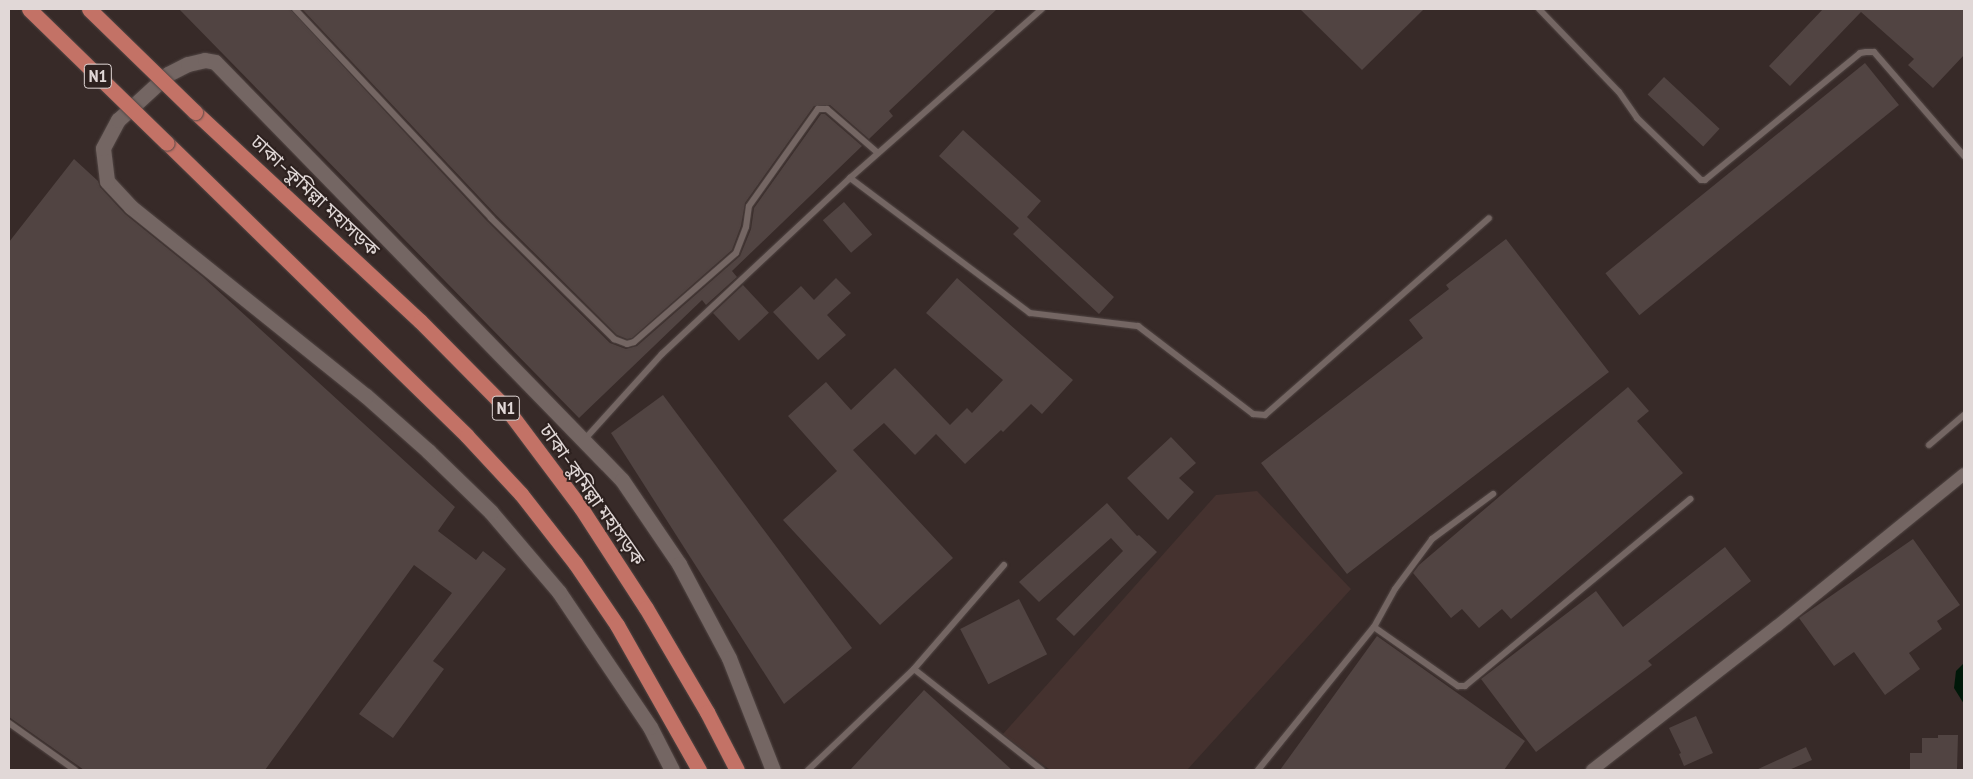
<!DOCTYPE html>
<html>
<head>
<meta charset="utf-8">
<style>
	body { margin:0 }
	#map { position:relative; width:1973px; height:779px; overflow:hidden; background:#372a28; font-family:"PT Sans Narrow","Noto Sans Bengali",sans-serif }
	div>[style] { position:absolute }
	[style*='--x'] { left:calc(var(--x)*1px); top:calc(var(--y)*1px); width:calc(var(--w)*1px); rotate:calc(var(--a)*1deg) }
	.built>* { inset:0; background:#45322f }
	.water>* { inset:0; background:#001809 }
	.building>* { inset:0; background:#514442; transform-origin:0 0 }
	.roads { filter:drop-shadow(0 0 1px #514644) drop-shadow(0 0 1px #514644) }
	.service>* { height:6px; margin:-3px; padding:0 3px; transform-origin:3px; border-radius:3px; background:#746663 }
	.minor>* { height:12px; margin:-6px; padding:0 6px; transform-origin:6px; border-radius:6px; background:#746663 }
	.tertiary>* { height:15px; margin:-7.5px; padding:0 7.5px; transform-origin:7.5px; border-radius:7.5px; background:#746663 }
	.trunk>* { height:15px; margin:-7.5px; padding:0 7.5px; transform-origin:7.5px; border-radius:7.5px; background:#c37266 }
	.bridges { filter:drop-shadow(0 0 1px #514644) drop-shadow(0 0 1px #514644) }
	.trunk-bridge>* { height:15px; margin:-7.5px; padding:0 7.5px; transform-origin:7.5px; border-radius:7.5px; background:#c37266 }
	span { translate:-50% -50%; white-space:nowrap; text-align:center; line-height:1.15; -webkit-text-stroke:4px #2d211f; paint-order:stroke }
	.shield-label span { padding:1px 4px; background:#2d211f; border:1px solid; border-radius:4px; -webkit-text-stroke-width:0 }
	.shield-label { font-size:18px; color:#e1d8d7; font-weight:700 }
	.street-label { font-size:19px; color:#e1d8d7 }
	.frame { position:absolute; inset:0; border:10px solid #e1d8d7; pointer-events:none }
</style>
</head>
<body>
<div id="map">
	<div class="built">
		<div style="clip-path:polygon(1257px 491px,1351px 589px,1187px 770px,1050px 770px,1003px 734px,1216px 495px)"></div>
	</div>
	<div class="water">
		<div style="clip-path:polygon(1964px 663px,1964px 704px,1954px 688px,1956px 671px)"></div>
	</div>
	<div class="building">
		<div style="clip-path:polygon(179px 9px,290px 9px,487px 221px,610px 343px,626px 349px,637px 346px,740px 256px,751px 229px,754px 208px,821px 114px,825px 114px,862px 146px,732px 271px,737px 277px,706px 305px,702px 300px,579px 418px)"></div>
		<div style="clip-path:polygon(302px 9px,997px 9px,889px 111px,893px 116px,869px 139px,830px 105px,814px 106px,745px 203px,741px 226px,732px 250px,632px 338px,627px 339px,617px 335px,495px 214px)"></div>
		<div style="clip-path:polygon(1300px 9px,1424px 9px,1362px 70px)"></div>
		<div style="clip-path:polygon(1823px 9px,1964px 9px,1964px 55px,1933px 88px,1908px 65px,1914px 59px,1861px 12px,1790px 86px,1769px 66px)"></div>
		<div style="left:1865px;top:63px;width:54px;height:334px;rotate:51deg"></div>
		<div style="left:1664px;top:77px;width:76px;height:24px;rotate:43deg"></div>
		<div style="clip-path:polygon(963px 130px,1041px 201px,1027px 217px,1114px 297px,1099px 314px,1013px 234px,1019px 228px,939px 156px)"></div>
		<div style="clip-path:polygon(74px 159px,98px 181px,100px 187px,125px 214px,203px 277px,455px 507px,438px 531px,476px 560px,483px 551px,506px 569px,433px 661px,444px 669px,393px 738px,359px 714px,452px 593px,414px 565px,265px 770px,84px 770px,9px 717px,9px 242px)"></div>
		<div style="left:844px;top:202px;width:43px;height:28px;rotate:49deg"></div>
		<div style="clip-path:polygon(1506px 239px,1609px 372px,1347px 574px,1261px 463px,1423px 338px,1409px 320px,1449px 289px,1446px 285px)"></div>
		<div style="clip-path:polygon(836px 278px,851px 293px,827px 315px,846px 335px,818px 360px,773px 312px,801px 286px,814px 300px)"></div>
		<div style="clip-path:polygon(957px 278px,1073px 380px,1042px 414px,1031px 404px,1003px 432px,1001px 430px,965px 464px,936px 434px,915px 455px,884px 423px,853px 450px,953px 558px,880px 625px,783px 520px,837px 471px,788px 416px,826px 382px,851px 410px,895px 368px,950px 425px,967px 408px,972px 413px,1003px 380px,926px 313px)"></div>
		<div style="left:743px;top:285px;width:38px;height:41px;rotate:47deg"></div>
		<div style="clip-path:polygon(1628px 387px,1649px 411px,1637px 421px,1683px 473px,1511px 619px,1502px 609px,1479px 628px,1462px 609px,1451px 618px,1413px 573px,1419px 565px)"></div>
		<div style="clip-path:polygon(663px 395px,852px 648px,784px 704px,611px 433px)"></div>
		<div style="clip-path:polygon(1171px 437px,1196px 463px,1179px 478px,1194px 492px,1168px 520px,1127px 478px)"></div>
		<div style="clip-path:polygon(1107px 503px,1137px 536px,1139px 535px,1157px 552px,1074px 636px,1056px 619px,1123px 551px,1111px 538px,1039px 602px,1019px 582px)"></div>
		<div style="clip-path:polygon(1913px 539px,1960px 605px,1937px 621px,1942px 629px,1909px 653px,1920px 669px,1885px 695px,1854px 652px,1834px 666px,1799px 618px)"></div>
		<div style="clip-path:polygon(1725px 547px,1751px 581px,1648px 661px,1652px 665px,1536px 752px,1481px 679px,1596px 591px,1623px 627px)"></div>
		<div style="left:1019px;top:599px;width:62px;height:66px;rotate:63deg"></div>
		<div style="clip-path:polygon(1377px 636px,1525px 741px,1504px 770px,1280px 770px)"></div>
		<div style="clip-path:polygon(924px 690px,1012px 770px,850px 770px)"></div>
		<div style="clip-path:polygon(1696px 716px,1713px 753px,1684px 766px,1679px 754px,1681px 753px,1669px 728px)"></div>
		<div style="clip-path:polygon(1938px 735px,1958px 735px,1957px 770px,1910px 770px,1910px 753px,1922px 753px,1922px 738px,1938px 738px)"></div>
		<div style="clip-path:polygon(1806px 747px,1812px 760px,1789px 770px,1756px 770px)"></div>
	</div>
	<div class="roads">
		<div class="service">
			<div style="--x:295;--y:9;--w:287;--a:46.8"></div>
			<div style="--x:491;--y:218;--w:173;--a:44.5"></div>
			<div style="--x:614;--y:339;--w:14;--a:21"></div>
			<div style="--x:627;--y:344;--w:7;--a:-16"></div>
			<div style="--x:634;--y:342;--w:135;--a:-41.1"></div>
			<div style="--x:736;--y:253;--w:28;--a:-69"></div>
			<div style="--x:746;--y:227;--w:21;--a:-82"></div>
			<div style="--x:749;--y:206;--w:119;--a:-54.6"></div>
			<div style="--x:818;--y:109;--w:9;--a:0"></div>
			<div style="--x:827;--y:109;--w:67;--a:40.8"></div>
			<div style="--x:1539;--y:9;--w:115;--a:46.1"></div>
			<div style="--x:1619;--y:92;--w:32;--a:55"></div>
			<div style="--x:1637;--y:118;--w:89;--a:44.1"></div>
			<div style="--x:1701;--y:180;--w:4;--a:0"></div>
			<div style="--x:1705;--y:180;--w:200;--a:-39.3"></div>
			<div style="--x:1860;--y:53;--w:6;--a:-9"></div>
			<div style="--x:1866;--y:52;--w:8;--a:0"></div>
			<div style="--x:1874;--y:52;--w:138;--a:49.1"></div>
			<div style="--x:850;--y:178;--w:225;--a:36.9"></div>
			<div style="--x:1030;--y:313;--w:109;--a:6.9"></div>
			<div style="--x:1138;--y:326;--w:145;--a:37.4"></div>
			<div style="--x:1253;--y:414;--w:12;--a:5"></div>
			<div style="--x:1265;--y:415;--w:298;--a:-41.3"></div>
			<div style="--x:584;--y:440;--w:116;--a:-47.8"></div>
			<div style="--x:662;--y:354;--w:258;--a:-43.1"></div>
			<div style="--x:850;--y:178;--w:256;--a:-41.4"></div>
			<div style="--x:1929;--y:445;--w:46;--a:-40.6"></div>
			<div style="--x:1004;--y:565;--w:138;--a:130.9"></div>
			<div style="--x:914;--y:669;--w:163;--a:38.3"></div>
			<div style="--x:1374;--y:627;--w:103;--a:35.1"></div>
			<div style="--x:1458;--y:686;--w:7;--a:0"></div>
			<div style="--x:1465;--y:686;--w:293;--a:-39.7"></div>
			<div style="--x:9;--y:723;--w:81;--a:35.5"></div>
			<div style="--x:808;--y:770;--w:146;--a:-43.6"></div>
			<div style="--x:1258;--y:770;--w:184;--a:-51"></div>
			<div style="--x:1374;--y:627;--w:43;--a:-61.1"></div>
			<div style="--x:1395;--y:589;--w:62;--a:-53.5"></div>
			<div style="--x:1432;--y:539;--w:76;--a:-36.4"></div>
		</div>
		<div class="minor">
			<div style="--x:1592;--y:770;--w:234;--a:-37.9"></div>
			<div style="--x:1777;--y:626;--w:241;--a:-39.1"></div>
		</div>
		<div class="tertiary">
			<div style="--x:672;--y:770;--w:48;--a:-117.1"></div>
			<div style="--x:650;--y:727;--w:163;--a:-124"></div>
			<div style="--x:559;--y:592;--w:105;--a:-130.4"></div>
			<div style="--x:491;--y:512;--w:88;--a:-135.9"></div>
			<div style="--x:428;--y:451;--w:83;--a:-138.4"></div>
			<div style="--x:366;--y:396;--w:302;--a:-141.2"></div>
			<div style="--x:131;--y:207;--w:35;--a:-133"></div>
			<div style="--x:107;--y:181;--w:33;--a:-97"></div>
			<div style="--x:103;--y:148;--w:32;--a:-62"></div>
			<div style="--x:118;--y:120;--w:68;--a:-42.6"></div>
			<div style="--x:168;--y:74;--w:22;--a:-27"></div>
			<div style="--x:188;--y:64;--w:17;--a:-13"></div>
			<div style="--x:205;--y:60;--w:10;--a:11"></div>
			<div style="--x:215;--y:62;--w:583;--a:45.76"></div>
			<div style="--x:622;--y:480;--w:102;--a:55.8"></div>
			<div style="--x:679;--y:564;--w:106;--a:62"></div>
			<div style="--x:729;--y:658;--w:120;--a:68.6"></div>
		</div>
		<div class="trunk">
			<div style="--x:195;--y:112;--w:307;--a:42.9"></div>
			<div style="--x:420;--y:321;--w:122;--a:45.3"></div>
			<div style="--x:506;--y:408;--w:125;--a:53.1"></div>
			<div style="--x:581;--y:508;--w:119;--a:57"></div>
			<div style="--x:646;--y:608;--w:121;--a:59.6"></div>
			<div style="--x:707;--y:712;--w:65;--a:62.7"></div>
			<div style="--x:167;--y:143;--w:419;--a:44.3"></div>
			<div style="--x:467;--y:436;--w:79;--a:47"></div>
			<div style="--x:521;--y:494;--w:88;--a:52"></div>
			<div style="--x:575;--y:563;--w:75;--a:55.9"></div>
			<div style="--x:617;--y:625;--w:167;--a:60.5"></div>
		</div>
	</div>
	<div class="bridges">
		<div class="trunk-bridge">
			<div style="--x:29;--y:9;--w:192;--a:44.2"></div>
			<div style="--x:89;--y:9;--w:148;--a:44.2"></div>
		</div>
	</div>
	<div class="shield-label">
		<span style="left:98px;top:76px">N1</span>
		<span style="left:506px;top:408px">N1</span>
	</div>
	<div class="street-label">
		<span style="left:315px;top:196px;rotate:43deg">ঢাকা–কুমিল্লা মহাসড়ক</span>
		<span style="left:592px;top:495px;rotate:55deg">ঢাকা–কুমিল্লা মহাসড়ক</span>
	</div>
	<div class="frame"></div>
</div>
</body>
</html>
